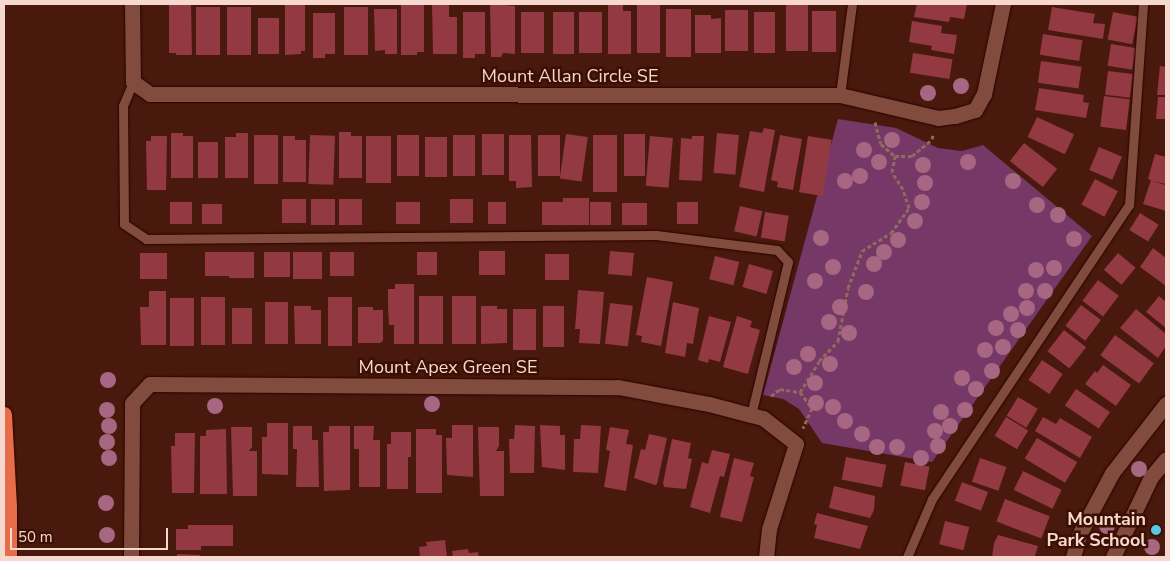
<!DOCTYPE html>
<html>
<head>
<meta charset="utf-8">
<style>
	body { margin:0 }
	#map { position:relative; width:1170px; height:561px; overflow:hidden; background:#48190c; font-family:"Nunito Sans",sans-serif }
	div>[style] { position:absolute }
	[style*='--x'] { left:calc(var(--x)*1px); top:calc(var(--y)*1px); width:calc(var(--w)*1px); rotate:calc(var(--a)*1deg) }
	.green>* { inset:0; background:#753867 }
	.building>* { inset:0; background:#923942; transform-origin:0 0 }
	.path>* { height:3px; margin-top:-1.5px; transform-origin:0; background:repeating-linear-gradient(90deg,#91695d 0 4px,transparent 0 6.5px) }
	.roads { filter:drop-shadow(0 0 1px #2c0100) drop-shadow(0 0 1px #2c0100) }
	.lane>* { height:9px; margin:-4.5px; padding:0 4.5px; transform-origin:4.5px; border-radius:4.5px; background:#814c3d }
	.street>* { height:15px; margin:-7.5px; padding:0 7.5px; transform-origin:7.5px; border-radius:7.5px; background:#814c3d }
	.secondary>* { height:15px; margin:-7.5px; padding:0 7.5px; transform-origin:7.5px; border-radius:7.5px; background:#814c3d }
	.highway>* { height:15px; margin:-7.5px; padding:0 7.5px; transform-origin:7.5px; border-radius:7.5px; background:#e76c49 }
	.trees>* { width:16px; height:16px; margin:-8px; border-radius:50%; background:#a76681 }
	.dots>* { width:14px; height:14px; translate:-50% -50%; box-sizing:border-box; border:2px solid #3c0f03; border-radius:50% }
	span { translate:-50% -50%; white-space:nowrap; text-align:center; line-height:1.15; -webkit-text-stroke:5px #3c0f03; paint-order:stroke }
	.street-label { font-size:18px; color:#f7d8ce }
	.poi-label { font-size:18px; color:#f7d8ce; font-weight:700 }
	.right { translate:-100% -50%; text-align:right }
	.frame { position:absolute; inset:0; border:5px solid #f7d8ce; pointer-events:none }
	.scale { position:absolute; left:10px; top:528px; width:158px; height:22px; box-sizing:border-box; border:2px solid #f7d8ce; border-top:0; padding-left:6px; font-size:15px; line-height:18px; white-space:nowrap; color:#f7d8ce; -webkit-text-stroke:4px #3c0f03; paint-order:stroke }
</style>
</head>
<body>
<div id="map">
	<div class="green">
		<div style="clip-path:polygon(838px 119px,896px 128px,938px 148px,962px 151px,983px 145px,1092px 236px,932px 462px,822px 443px,799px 409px,783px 399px,763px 395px)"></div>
	</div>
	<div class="building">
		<div style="clip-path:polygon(169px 4px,191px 4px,192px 55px,176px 55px,176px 53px,169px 53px)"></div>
		<div style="clip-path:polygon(285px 4px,305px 4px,305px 51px,301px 51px,301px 54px,285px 55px)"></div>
		<div style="clip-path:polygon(401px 4px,424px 4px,424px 52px,417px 52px,417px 55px,401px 55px)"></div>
		<div style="clip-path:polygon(432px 4px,449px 4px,449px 17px,457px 17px,457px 54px,433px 54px)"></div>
		<div style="clip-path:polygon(490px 4px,515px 6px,515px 54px,503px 53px,501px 57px,491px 57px)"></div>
		<div style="clip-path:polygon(608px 4px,623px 4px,623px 11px,631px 11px,631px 54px,608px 54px)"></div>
		<div style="left:637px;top:4px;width:23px;height:49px"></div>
		<div style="left:786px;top:4px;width:22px;height:47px"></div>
		<div style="clip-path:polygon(917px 4px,967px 4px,964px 19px,950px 17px,949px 22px,914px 17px)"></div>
		<div style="left:196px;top:7px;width:24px;height:48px"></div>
		<div style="left:227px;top:7px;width:24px;height:48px"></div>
		<div style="left:344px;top:7px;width:24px;height:48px"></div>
		<div style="clip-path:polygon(1052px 7px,1095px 14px,1093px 23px,1105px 24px,1103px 39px,1048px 30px)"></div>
		<div style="clip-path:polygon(374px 9px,397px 9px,397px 54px,385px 54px,385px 50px,375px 51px)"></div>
		<div style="left:666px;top:9px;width:25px;height:48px"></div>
		<div style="left:725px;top:10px;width:23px;height:41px"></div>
		<div style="left:812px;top:11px;width:24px;height:41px"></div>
		<div style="clip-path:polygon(463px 12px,485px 12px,485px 54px,475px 54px,475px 58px,463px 58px)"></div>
		<div style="left:521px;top:12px;width:23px;height:41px"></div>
		<div style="left:574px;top:12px;width:42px;height:21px;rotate:90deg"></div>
		<div style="left:579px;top:12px;width:23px;height:41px"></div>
		<div style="left:754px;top:12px;width:21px;height:41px"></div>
		<div style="left:1113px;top:12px;width:25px;height:28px;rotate:11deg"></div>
		<div style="clip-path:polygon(313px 13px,335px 13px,335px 54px,325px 54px,325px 58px,313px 58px)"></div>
		<div style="clip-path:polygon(695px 15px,711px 15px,711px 19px,721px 18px,721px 53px,695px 53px)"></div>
		<div style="left:279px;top:18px;width:36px;height:21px;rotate:90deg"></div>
		<div style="clip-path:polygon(912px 21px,942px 26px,941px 33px,957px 35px,954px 54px,931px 50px,932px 46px,909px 42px)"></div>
		<div style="left:1043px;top:34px;width:40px;height:21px;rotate:9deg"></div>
		<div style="left:1111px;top:44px;width:25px;height:22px;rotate:9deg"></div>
		<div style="left:913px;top:53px;width:40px;height:20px;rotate:9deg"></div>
		<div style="left:1041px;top:61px;width:41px;height:22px;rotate:8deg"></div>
		<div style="clip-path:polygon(1160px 66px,1166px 67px,1166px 95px,1157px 95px)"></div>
		<div style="left:1108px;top:71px;width:25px;height:24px;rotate:7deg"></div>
		<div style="clip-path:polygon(1039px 88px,1084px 95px,1083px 102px,1089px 103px,1086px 118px,1035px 110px)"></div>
		<div style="left:1104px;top:96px;width:26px;height:31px;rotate:7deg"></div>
		<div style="clip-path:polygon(1158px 97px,1166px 97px,1166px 119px,1156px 119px)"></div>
		<div style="left:1037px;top:117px;width:41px;height:22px;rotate:25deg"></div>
		<div style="clip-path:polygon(764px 128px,775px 130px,764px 192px,739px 187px,750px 131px,762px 133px)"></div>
		<div style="clip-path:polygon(339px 132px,351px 132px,351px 136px,362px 136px,362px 178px,339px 178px)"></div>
		<div style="clip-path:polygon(171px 133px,183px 133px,183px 136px,193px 136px,193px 178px,171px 178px)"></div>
		<div style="clip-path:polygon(236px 133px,248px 133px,248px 178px,225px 178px,225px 137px,236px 137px)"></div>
		<div style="left:717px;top:133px;width:22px;height:40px;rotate:5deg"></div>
		<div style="left:482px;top:134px;width:22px;height:41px"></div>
		<div style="left:566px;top:134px;width:22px;height:45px;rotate:8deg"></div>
		<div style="left:624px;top:134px;width:21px;height:42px"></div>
		<div style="left:278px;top:135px;width:49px;height:24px;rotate:90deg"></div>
		<div style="left:310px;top:135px;width:25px;height:49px;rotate:2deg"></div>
		<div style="left:397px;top:135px;width:22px;height:41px"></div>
		<div style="left:453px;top:135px;width:22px;height:41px"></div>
		<div style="clip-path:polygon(509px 135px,531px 135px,532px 187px,516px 188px,516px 181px,509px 181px)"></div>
		<div style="left:538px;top:135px;width:22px;height:41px"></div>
		<div style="left:593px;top:135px;width:24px;height:57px"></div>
		<div style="clip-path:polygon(780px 135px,802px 139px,793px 190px,777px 187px,778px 182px,771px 180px)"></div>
		<div style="clip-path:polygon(151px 136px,167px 136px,166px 190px,147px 190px,146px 141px,151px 141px)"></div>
		<div style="clip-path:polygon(283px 136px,295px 136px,295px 140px,306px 140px,306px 182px,283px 182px)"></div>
		<div style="left:366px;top:136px;width:25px;height:47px"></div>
		<div style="left:650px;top:136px;width:23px;height:50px;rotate:5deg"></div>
		<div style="clip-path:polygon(692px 136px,704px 136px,702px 181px,679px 180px,681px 138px,692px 139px)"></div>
		<div style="left:808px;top:136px;width:24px;height:57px;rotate:9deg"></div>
		<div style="left:425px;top:137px;width:22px;height:40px"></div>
		<div style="left:198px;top:142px;width:20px;height:36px"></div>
		<div style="left:1024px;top:143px;width:42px;height:23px;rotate:38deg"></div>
		<div style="left:1099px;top:147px;width:25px;height:25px;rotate:23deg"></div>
		<div style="clip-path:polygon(1155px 154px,1166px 157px,1166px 184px,1152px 181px,1166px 185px,1166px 211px,1143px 204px,1151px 180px,1148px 179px)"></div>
		<div style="left:1095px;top:179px;width:26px;height:29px;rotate:28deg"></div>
		<div style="clip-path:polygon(563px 198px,589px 198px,589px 225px,542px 225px,542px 202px,563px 202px)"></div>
		<div style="left:282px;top:199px;width:24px;height:24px"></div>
		<div style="left:311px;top:199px;width:24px;height:26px"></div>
		<div style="left:339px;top:199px;width:23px;height:26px"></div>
		<div style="left:450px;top:199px;width:23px;height:24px"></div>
		<div style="left:170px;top:202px;width:22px;height:22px"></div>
		<div style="left:396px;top:202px;width:24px;height:22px"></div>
		<div style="left:488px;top:202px;width:18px;height:22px"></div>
		<div style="left:590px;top:202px;width:21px;height:23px"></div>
		<div style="left:677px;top:202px;width:21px;height:22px"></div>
		<div style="left:622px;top:203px;width:25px;height:22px"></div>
		<div style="left:202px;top:204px;width:20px;height:20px"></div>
		<div style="left:740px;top:206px;width:23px;height:26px;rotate:13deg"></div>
		<div style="left:765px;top:212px;width:24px;height:26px;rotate:9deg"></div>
		<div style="left:1140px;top:213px;width:22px;height:20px;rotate:32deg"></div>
		<div style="clip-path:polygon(1153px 248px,1166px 258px,1166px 286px,1140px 267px)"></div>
		<div style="left:479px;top:251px;width:26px;height:24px"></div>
		<div style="left:610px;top:251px;width:24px;height:23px;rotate:5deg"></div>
		<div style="left:205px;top:252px;width:24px;height:24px"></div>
		<div style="left:229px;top:252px;width:25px;height:26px"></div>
		<div style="left:264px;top:252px;width:26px;height:25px"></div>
		<div style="left:293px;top:252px;width:29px;height:27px"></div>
		<div style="left:330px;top:252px;width:24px;height:24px"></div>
		<div style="left:417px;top:252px;width:20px;height:23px"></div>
		<div style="left:140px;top:253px;width:27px;height:26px"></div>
		<div style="left:1118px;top:253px;width:23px;height:22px;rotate:40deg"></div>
		<div style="left:545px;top:254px;width:24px;height:26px"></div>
		<div style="left:715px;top:256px;width:25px;height:24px;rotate:14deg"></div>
		<div style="left:749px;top:264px;width:25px;height:24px;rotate:16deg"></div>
		<div style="clip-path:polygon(647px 277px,673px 282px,661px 346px,641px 342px,642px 336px,636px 335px)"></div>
		<div style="left:1098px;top:280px;width:26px;height:26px;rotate:37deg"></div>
		<div style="clip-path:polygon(395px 284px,414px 284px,414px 344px,394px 344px,394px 325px,389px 325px,388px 308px,388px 289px,395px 289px)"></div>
		<div style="clip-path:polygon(578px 290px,604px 292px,600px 344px,579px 343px,580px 329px,575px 329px)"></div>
		<div style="clip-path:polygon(149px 291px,166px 291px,166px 345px,141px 345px,140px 307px,149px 307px)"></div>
		<div style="left:419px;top:296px;width:24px;height:48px"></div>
		<div style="left:452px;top:296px;width:24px;height:48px"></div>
		<div style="clip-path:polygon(1159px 296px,1166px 302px,1166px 328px,1146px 312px)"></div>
		<div style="left:201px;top:297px;width:24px;height:48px"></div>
		<div style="left:328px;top:297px;width:24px;height:49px"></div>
		<div style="left:170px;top:298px;width:24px;height:48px"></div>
		<div style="left:265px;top:302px;width:23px;height:42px"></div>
		<div style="clip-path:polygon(673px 302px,699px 308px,693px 344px,687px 343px,685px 357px,665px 353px)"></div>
		<div style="left:610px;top:303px;width:23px;height:41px;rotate:7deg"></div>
		<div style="left:1081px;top:305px;width:25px;height:26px;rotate:37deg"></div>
		<div style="clip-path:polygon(294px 306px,311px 306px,311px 310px,321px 310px,321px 344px,295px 344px)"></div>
		<div style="clip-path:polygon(481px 306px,497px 306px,497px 309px,507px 309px,507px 343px,481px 344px)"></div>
		<div style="left:543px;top:306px;width:21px;height:41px"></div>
		<div style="clip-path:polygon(358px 307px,373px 307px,373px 310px,383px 310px,383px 341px,380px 343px,358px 343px)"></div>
		<div style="left:252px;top:308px;width:36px;height:20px;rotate:90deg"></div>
		<div style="left:513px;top:309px;width:23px;height:41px"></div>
		<div style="clip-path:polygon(1136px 309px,1166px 334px,1166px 346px,1158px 358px,1120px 328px)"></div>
		<div style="clip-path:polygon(709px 316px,731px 322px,720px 362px,709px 359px,708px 363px,698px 360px)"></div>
		<div style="clip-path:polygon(737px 316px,752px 321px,750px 327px,760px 330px,748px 374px,723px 367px)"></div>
		<div style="left:1064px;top:330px;width:28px;height:27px;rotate:38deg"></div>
		<div style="left:1115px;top:335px;width:48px;height:25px;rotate:36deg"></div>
		<div style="left:1042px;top:360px;width:25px;height:24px;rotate:34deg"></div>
		<div style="clip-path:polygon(1103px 365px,1131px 385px,1116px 406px,1085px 384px,1095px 371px,1097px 373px)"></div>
		<div style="left:1076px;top:389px;width:41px;height:20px;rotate:34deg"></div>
		<div style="left:1018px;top:397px;width:23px;height:22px;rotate:31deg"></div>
		<div style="left:1006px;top:417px;width:26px;height:22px;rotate:31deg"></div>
		<div style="clip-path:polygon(1043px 417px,1056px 424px,1060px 418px,1092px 437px,1080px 458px,1035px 431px)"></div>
		<div style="clip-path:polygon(267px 423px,288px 423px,288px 475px,262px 474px,262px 437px,267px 437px)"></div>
		<div style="clip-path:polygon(452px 425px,473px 425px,473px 477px,447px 475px,446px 438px,452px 438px)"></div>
		<div style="clip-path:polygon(515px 425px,535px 426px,534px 473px,510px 473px,509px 439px,514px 439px)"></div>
		<div style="clip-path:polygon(540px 425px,560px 426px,560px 435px,565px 435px,565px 470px,542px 467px)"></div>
		<div style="clip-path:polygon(581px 425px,601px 426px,598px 473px,573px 472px,574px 439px,580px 439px)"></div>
		<div style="clip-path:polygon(293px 426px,312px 426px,312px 440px,318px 440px,319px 487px,296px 487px,297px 449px,293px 449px)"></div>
		<div style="clip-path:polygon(329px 426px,350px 426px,350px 490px,324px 491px,323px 432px,329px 432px)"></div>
		<div style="clip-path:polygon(354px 426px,374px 426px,373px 440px,380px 440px,380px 487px,359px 487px,359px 449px,354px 449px)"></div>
		<div style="clip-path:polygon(231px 427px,252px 427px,252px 447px,249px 451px,257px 451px,257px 496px,233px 496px)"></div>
		<div style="clip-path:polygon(478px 427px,499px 427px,499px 446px,496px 451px,504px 451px,504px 496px,480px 496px)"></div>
		<div style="clip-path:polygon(610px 427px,629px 430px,626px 444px,633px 445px,626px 491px,604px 487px,610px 451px,606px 450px)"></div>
		<div style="clip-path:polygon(226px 429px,227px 494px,200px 494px,200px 436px,206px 436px,206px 430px)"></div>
		<div style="clip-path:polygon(416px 429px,436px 429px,436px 435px,442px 435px,442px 493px,416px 493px)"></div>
		<div style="clip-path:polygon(391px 432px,411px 432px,411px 457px,408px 457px,408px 489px,387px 489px,387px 444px,391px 444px)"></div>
		<div style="clip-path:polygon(175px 433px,195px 433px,194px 493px,172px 493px,171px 446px,175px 446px)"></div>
		<div style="clip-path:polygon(649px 434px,667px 438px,657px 484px,655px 485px,634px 478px,641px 449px,645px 450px)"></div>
		<div style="left:1037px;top:438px;width:47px;height:24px;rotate:31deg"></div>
		<div style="clip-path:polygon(672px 439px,691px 443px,688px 458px,692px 459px,686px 489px,664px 487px,663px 483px)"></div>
		<div style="clip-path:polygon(712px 450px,730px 454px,724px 477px,720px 476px,710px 513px,690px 507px,702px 462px,708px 464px)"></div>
		<div style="left:846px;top:457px;width:41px;height:23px;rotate:11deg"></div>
		<div style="clip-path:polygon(734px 458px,754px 463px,750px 476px,754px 477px,742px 522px,720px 517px)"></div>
		<div style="left:980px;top:458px;width:28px;height:25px;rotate:19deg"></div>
		<div style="left:905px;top:462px;width:25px;height:24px;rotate:11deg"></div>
		<div style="left:1023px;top:471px;width:43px;height:21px;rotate:26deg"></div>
		<div style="left:962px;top:482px;width:28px;height:20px;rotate:21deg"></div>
		<div style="clip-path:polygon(834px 486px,875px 496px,874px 510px,870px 518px,829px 508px)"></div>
		<div style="left:1005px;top:499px;width:48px;height:24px;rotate:21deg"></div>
		<div style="clip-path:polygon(817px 513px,868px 526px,860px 549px,814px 538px,817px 525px,814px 524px)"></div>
		<div style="left:945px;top:521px;width:25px;height:24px;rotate:14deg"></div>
		<div style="clip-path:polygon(188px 525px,233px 525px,233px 546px,201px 546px,201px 550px,176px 550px,176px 529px,188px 529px)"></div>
		<div style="clip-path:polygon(998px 535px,1038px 546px,1035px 556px,992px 557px,994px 543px)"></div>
		<div style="clip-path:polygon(445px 540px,447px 557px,420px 557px,419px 547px,427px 546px,426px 542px)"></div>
		<div style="clip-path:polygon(468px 549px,469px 553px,478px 552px,479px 557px,453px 557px,452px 551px)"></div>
		<div style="clip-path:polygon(177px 554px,200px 555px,200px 557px,177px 557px)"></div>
	</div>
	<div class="path">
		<div style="--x:875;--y:122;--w:23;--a:75"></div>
		<div style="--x:881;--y:144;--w:18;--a:41"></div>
		<div style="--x:800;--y:392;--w:20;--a:53"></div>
		<div style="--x:812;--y:408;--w:22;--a:114"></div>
		<div style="--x:771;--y:396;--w:11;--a:-38"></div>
		<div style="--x:780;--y:389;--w:20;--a:9"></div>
		<div style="--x:800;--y:392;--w:36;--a:-58"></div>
		<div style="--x:819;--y:361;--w:28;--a:-46"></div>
		<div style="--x:838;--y:341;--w:54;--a:-79.3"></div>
		<div style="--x:848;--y:288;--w:40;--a:-69"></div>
		<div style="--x:862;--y:251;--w:34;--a:-32"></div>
		<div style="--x:891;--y:233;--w:31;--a:-54"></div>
		<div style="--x:909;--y:208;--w:20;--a:-108"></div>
		<div style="--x:903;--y:189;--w:20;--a:-123"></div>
		<div style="--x:892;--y:172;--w:16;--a:-79"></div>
		<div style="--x:895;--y:156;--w:17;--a:0"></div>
		<div style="--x:912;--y:156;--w:26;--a:-40"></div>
		<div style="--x:932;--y:139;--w:4;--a:-76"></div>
	</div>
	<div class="roads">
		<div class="lane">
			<div style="--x:133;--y:82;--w:26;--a:113"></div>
			<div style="--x:123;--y:106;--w:118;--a:89.5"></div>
			<div style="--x:124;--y:224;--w:27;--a:34"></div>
			<div style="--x:146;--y:239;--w:510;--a:-0.45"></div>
			<div style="--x:656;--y:235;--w:122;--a:7.1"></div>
			<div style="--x:777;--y:250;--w:16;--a:47"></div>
			<div style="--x:788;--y:262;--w:157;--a:103.6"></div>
			<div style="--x:840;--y:95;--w:92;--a:-82.5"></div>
			<div style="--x:907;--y:557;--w:63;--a:-66.7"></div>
			<div style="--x:932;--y:499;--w:354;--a:-56.2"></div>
			<div style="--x:1129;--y:205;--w:201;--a:-86"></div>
		</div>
		<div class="street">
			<div style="--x:132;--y:4;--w:78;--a:89.3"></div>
			<div style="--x:133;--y:82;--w:21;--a:35"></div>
			<div style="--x:150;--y:94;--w:690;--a:0.08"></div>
			<div style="--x:840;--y:95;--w:101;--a:13.2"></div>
			<div style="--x:938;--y:118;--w:17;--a:-7"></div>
			<div style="--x:955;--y:116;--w:21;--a:-17"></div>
			<div style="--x:975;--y:110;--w:18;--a:-61"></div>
			<div style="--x:984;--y:94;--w:92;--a:-78.1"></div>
			<div style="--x:131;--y:557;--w:154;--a:-89.6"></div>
			<div style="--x:132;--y:403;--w:26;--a:-47"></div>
			<div style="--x:150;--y:384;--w:468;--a:0.4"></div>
			<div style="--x:618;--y:387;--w:93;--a:10.6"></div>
			<div style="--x:709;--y:404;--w:43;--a:14.7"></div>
			<div style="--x:751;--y:415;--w:12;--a:14"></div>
			<div style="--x:763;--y:418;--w:42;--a:38.2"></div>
			<div style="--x:796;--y:444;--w:89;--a:107.6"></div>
			<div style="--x:769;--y:529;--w:28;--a:96"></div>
		</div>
		<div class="secondary">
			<div style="--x:1073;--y:557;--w:25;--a:-74"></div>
			<div style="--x:1080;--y:533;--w:68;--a:-61.9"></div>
			<div style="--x:1112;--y:473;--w:88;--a:-52"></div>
			<div style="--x:1113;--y:557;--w:89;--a:-64.6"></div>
			<div style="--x:1151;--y:477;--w:23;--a:-50"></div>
		</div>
		<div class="highway">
			<div style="--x:4;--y:414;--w:92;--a:86.9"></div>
			<div style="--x:9;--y:506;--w:51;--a:90"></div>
		</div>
	</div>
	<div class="trees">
		<div style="left:961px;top:86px"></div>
		<div style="left:928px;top:93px"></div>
		<div style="left:892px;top:140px"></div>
		<div style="left:864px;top:150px"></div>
		<div style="left:879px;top:162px"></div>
		<div style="left:968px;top:162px"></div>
		<div style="left:923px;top:165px"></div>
		<div style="left:860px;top:176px"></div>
		<div style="left:845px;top:181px"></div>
		<div style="left:1013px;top:181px"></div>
		<div style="left:925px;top:183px"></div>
		<div style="left:922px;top:202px"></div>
		<div style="left:1037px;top:205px"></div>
		<div style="left:1058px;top:215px"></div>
		<div style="left:915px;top:221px"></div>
		<div style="left:821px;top:238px"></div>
		<div style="left:1074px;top:239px"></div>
		<div style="left:898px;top:240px"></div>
		<div style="left:884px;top:252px"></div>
		<div style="left:874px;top:264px"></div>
		<div style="left:833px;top:267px"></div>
		<div style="left:1054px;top:268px"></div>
		<div style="left:1036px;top:270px"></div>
		<div style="left:815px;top:281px"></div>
		<div style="left:1026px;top:291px"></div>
		<div style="left:1045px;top:291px"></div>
		<div style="left:866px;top:292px"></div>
		<div style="left:840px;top:307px"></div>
		<div style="left:1027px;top:308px"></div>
		<div style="left:1011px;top:314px"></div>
		<div style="left:829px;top:322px"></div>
		<div style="left:996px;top:328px"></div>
		<div style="left:1018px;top:330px"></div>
		<div style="left:849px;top:333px"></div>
		<div style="left:1003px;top:347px"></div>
		<div style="left:985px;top:350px"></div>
		<div style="left:808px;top:354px"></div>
		<div style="left:830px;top:364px"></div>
		<div style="left:794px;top:367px"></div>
		<div style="left:992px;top:371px"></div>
		<div style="left:962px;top:378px"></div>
		<div style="left:108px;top:380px"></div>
		<div style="left:815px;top:383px"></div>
		<div style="left:976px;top:389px"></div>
		<div style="left:816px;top:403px"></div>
		<div style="left:432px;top:404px"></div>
		<div style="left:215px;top:406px"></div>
		<div style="left:833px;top:407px"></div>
		<div style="left:107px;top:410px"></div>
		<div style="left:965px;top:410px"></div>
		<div style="left:941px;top:412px"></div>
		<div style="left:845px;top:421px"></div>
		<div style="left:109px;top:426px"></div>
		<div style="left:950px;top:426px"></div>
		<div style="left:935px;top:431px"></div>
		<div style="left:862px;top:434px"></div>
		<div style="left:107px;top:442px"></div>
		<div style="left:938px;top:446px"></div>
		<div style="left:877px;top:447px"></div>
		<div style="left:897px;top:447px"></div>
		<div style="left:109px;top:458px"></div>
		<div style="left:921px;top:458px"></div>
		<div style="left:1139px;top:469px"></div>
		<div style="left:106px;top:503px"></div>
		<div style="left:1107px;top:526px"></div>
		<div style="left:107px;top:535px"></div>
		<div style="left:1152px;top:547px"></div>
	</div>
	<div class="dots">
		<div style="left:1156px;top:530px;background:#59c8e4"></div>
	</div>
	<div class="street-label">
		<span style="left:570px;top:76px">Mount Allan Circle SE</span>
		<span style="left:448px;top:367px">Mount Apex Green SE</span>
	</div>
	<div class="poi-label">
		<span class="right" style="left:1146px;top:530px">Mountain<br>Park School</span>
	</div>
	<div class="frame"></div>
	<div class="scale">50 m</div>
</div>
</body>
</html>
